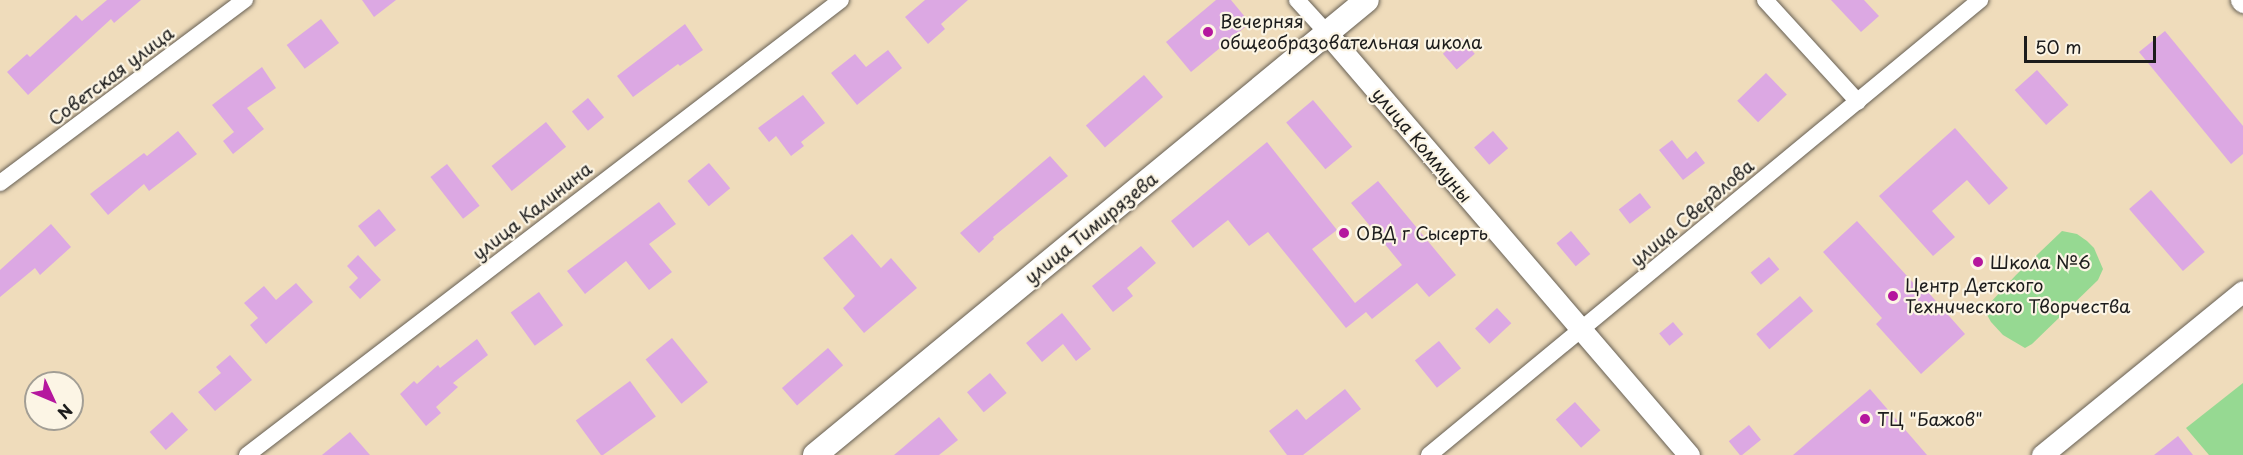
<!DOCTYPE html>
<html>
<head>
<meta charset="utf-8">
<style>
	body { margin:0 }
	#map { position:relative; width:2243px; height:455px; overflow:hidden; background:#efdcbb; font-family:"Playpen Sans",sans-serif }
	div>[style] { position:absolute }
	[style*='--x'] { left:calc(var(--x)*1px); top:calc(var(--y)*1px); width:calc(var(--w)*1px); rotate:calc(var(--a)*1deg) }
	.green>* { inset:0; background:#96d992 }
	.building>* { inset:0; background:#dca8e3; transform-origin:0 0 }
	.roads { filter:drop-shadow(0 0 2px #665f54) drop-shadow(0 0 2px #665f54) }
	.minor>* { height:16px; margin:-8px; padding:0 8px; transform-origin:8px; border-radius:8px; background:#fff }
	.tertiary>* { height:21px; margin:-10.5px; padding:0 10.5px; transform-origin:10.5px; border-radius:10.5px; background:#fff }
	.secondary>* { height:24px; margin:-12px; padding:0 12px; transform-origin:12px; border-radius:12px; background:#fff }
	.dots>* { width:16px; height:16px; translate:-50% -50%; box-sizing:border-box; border:3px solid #fcf5e5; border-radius:50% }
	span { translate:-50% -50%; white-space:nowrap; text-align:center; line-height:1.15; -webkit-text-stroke:4.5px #fcf5e5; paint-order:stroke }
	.poi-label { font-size:18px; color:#1c1c1c }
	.left { translate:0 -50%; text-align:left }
	.street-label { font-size:18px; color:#1c1c1c }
	.north { position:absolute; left:24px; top:371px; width:60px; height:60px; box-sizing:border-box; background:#fcf5e5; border:2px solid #a29e95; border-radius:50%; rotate:134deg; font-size:16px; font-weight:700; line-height:24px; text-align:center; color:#1c1c1c }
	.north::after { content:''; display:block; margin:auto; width:21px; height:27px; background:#b5179e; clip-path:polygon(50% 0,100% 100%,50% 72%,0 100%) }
	.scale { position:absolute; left:2024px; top:36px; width:132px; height:27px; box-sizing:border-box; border:3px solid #1c1c1c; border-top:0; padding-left:8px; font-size:18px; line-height:21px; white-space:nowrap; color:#1c1c1c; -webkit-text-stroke:4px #fcf5e5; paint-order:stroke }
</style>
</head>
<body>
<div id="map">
	<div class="green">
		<div style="clip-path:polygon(2062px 231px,2077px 234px,2087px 241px,2094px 248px,2103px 269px,2098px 280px,2032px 344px,2025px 348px,2003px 335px,1991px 322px,1986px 313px,1989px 304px,2016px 275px)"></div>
		<div style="clip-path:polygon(2243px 383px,2243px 455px,2209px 455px,2186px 428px)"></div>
	</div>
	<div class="building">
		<div style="clip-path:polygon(107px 0,141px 0,114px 23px,111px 19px,28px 95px,7px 72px,27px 54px,30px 57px,76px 15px,82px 21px)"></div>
		<div style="clip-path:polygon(362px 0,396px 0,374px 17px)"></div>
		<div style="clip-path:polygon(925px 0,968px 0,941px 24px,945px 29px,928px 44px,905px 17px)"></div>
		<div style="clip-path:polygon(1216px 0,1231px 0,1250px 23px,1191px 72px,1166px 42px)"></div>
		<div style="clip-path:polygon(1831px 0,1864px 0,1879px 16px,1861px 32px)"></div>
		<div style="left:321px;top:19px;width:30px;height:43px;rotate:53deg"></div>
		<div style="clip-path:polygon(685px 24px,703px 50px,680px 66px,678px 64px,633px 97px,617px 76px)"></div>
		<div style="clip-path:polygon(2165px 31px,2243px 126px,2243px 154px,2231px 164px,2139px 52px)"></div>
		<div style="left:1461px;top:38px;width:21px;height:24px;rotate:49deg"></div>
		<div style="clip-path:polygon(888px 50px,902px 68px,857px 105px,831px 73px,855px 54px,866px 67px)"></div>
		<div style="clip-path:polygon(262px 67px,276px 88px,247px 108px,264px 129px,233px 154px,223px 141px,234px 132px,212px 105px)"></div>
		<div style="left:2037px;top:70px;width:47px;height:30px;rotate:48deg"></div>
		<div style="left:1766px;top:73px;width:30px;height:40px;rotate:46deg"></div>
		<div style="left:1144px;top:75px;width:29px;height:77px;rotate:49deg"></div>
		<div style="clip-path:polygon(803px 95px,825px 123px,801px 142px,804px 146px,791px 156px,776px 136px,769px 142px,758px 128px)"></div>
		<div style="left:588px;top:98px;width:25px;height:21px;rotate:50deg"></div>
		<div style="left:1313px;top:100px;width:61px;height:35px;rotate:50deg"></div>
		<div style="left:546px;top:122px;width:32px;height:70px;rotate:51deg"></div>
		<div style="clip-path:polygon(1955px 128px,2008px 188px,1989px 205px,1967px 180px,1932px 211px,1955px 237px,1933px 256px,1879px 196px)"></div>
		<div style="clip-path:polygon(178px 131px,197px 154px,149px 191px,144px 184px,108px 215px,90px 194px,144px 153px,147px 156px)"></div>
		<div style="left:1493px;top:131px;width:23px;height:25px;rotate:49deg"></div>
		<div style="clip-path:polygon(1672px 140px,1687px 159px,1696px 151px,1705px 163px,1683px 180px,1659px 150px)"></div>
		<div style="clip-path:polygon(1267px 142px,1337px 230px,1312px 249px,1355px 303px,1402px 265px,1351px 203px,1378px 181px,1456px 275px,1429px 297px,1417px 283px,1372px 319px,1366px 312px,1346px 328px,1268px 232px,1249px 246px,1228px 220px,1193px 248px,1171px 221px)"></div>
		<div style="clip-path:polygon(1050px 156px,1068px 176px,993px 237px,994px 239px,979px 253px,960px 233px)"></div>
		<div style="left:709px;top:163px;width:33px;height:28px;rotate:50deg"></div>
		<div style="left:447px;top:164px;width:53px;height:21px;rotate:52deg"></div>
		<div style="left:2151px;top:190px;width:82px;height:29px;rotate:49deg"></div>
		<div style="left:1640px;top:193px;width:18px;height:27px;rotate:52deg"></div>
		<div style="clip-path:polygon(659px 202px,676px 224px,649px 244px,672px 272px,649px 290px,626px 261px,585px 294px,567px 271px)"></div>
		<div style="left:379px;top:209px;width:27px;height:27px;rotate:51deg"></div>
		<div style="clip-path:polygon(1857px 221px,1917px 287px,1920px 283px,1965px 334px,1921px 374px,1876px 324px,1882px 318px,1823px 252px)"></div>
		<div style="clip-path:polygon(51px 224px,71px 247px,40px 275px,35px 268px,0 297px,0 270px)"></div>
		<div style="left:1571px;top:231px;width:30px;height:19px;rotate:50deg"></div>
		<div style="clip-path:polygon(852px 234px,881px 268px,891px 258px,917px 288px,864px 333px,843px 308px,855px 296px,823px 258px)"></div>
		<div style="clip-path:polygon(1141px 246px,1156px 263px,1127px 288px,1133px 296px,1113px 312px,1092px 286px)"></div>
		<div style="clip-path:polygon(358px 255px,381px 280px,360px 299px,349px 287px,358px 278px,347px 266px)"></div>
		<div style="left:1769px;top:257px;width:16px;height:24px;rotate:50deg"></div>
		<div style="clip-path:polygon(296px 283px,313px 302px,266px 344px,250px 325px,258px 318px,244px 303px,264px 286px,276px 300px)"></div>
		<div style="left:539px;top:292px;width:41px;height:35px;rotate:54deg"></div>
		<div style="left:1800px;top:296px;width:20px;height:58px;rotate:49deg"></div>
		<div style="left:1497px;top:308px;width:21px;height:30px;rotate:47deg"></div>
		<div style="clip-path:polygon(1062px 313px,1091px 349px,1076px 361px,1063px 344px,1042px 362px,1026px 343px)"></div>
		<div style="left:1673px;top:322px;width:16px;height:18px;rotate:50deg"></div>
		<div style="left:672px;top:338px;width:57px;height:34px;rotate:51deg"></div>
		<div style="clip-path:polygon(477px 339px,488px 355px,453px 383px,458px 387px,436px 407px,441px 413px,426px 426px,400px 394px,414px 381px,417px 384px,438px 365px,440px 368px)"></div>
		<div style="left:1439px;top:341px;width:35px;height:31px;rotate:51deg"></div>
		<div style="left:828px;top:348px;width:23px;height:61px;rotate:49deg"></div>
		<div style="clip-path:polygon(230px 355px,252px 380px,215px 411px,198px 392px,221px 373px,216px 367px)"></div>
		<div style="left:990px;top:373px;width:26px;height:30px;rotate:50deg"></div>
		<div style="left:630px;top:381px;width:44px;height:67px;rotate:54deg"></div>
		<div style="clip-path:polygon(1345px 389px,1361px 409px,1303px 455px,1287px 455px,1269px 431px,1297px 409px,1306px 420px)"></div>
		<div style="clip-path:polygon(1870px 389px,1927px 455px,1793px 455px)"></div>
		<div style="left:1575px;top:402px;width:38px;height:26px;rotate:48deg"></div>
		<div style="left:172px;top:412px;width:24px;height:30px;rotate:48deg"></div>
		<div style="clip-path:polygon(939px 417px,958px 440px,939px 455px,894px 455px)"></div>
		<div style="left:1749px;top:425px;width:19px;height:26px;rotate:51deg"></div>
		<div style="clip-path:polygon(350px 432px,370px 455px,322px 455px)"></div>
		<div style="clip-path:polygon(2178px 436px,2193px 455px,2154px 455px)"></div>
	</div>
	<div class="roads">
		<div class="minor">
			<div style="--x:1297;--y:0;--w:45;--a:47.7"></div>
			<div style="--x:1765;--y:0;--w:138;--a:47.6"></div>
			<div style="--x:0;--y:183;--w:306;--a:-36.8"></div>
			<div style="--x:247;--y:455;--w:748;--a:-37.45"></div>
			<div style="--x:1429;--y:455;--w:715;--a:-39.55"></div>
		</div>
		<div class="tertiary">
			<div style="--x:2241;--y:0;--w:3;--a:45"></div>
			<div style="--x:1327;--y:33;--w:556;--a:49.38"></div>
			<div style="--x:2042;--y:455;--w:259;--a:-39.2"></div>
		</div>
		<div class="secondary">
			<div style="--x:815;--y:455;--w:715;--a:-39.5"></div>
		</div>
	</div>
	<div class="dots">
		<div style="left:1208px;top:32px;background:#b5179e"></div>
		<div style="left:1344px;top:233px;background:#b5179e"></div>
		<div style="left:1978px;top:262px;background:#b5179e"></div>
		<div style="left:1893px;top:296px;background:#b5179e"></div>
		<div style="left:1865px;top:419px;background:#b5179e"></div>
	</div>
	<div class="poi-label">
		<span class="left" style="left:1220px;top:32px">Вечерняя<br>общеобразовательная школа</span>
		<span class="left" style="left:1356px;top:233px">ОВД г Сысерть</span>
		<span class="left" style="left:1990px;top:262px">Школа №6</span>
		<span class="left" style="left:1905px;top:296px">Центр Детского<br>Технического Творчества</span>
		<span class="left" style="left:1877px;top:419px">ТЦ "Бажов"</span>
	</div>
	<div class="street-label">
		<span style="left:111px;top:76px;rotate:-37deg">Советская улица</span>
		<span style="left:1422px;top:145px;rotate:50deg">улица Коммуны</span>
		<span style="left:532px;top:211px;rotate:-38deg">улица Калинина</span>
		<span style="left:1692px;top:213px;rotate:-40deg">улица Свердлова</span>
		<span style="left:1091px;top:228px;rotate:-39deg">улица Тимирязева</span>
	</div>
	<div class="north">N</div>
	<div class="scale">50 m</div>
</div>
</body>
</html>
